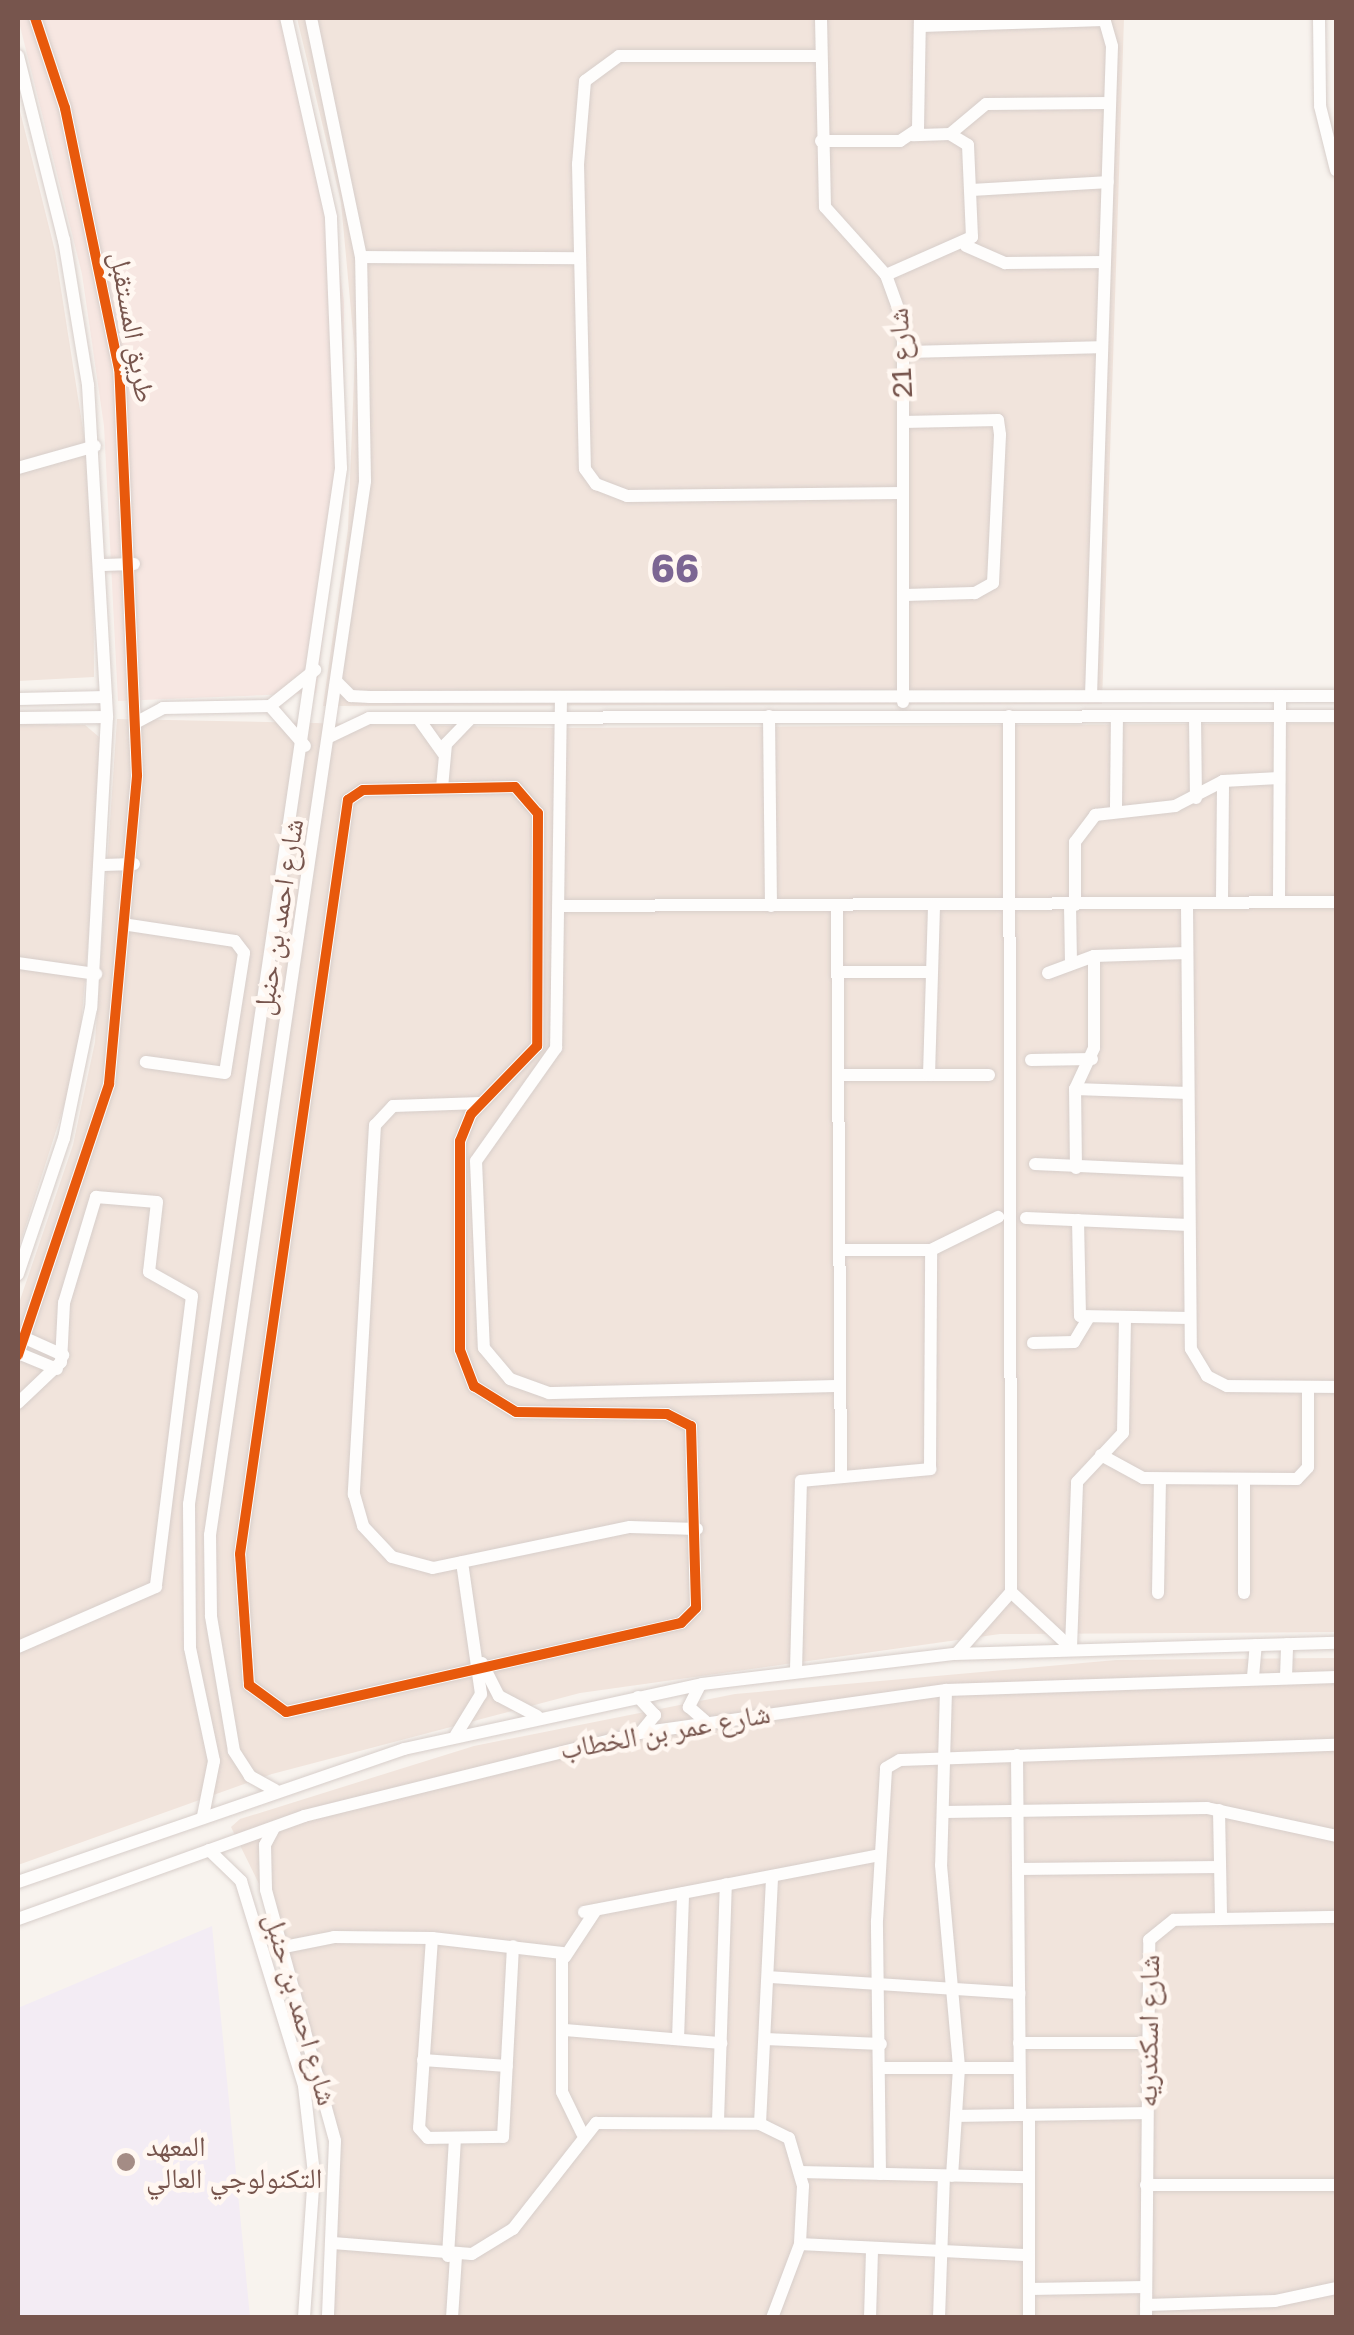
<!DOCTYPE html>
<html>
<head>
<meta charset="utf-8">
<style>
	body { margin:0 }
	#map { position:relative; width:1354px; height:2335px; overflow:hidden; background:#f8f3ee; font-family:"Golos Text","Noto Naskh Arabic",sans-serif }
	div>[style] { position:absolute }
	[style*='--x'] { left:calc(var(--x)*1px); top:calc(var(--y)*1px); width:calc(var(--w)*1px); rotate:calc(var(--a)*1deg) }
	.residential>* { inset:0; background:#f1e4dc }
	.commercial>* { inset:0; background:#f7e7e2 }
	.education>* { inset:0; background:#f3ecf4 }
	.roads { filter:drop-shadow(0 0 2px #d7ceca) drop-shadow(0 0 2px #d7ceca) }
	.minor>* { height:12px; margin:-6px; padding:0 6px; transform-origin:6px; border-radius:6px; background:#fefdfc }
	.cycleway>* { height:10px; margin:-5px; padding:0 5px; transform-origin:5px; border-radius:5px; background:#e8590c }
	.dots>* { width:28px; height:28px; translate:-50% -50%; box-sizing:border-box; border:5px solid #fff7f1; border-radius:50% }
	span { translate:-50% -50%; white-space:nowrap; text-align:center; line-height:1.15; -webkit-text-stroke:9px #fff7f1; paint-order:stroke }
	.street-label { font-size:28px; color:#77554d }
	.poi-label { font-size:28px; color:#77554d }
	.left { translate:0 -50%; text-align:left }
	.district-label { font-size:38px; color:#7c6693; font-weight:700 }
	.frame { position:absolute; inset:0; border:20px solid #77554d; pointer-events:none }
</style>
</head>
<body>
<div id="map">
	<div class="residential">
		<div style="clip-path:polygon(297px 18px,1124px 18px,1102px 704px,323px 706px,348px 529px,355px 354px,341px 202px)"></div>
		<div style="clip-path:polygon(18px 103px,55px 251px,93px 493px,94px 677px,18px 681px)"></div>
		<div style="clip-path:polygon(117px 719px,553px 728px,1336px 723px,1336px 1632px,1000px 1634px,580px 1693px,272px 1774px,18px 1865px,18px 1306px,73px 1145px,95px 1042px)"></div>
		<div style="clip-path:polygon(18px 724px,85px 725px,105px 742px,78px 1062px,18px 1250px)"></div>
		<div style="clip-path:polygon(1336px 1658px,1336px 2317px,325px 2317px,331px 2139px,260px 1886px,231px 1827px,240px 1819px,474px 1746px,735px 1694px,1116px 1660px)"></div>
	</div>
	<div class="commercial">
		<div style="clip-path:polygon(18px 18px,289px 18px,320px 134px,344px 301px,344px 469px,316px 693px,118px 701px,104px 426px,82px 274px)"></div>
	</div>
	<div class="education">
		<div style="clip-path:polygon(212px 1926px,250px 2317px,18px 2317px,18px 2008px)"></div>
	</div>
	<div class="roads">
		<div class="minor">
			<div style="--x:821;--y:18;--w:189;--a:88.8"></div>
			<div style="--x:825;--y:207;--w:91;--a:48.1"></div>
			<div style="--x:886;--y:275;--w:50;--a:70.1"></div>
			<div style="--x:903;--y:322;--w:380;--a:90"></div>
			<div style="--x:1319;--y:18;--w:88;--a:89.3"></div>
			<div style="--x:1320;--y:106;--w:66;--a:76"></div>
			<div style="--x:920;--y:26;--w:185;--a:-1.9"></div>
			<div style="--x:18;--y:56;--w:190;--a:76"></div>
			<div style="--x:64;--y:240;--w:147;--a:80.6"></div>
			<div style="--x:88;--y:385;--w:333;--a:86.7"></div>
			<div style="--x:107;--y:717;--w:291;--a:93.1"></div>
			<div style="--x:91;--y:1008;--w:133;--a:101.7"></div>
			<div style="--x:64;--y:1138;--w:144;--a:108.7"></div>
			<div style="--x:821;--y:56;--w:202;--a:180"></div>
			<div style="--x:619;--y:56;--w:42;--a:143.7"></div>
			<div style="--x:585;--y:81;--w:83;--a:94.8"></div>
			<div style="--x:578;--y:164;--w:305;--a:88.7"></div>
			<div style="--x:585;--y:469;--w:19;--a:54"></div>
			<div style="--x:596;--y:484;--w:33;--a:21"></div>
			<div style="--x:627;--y:496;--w:276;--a:-0.6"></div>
			<div style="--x:950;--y:134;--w:47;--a:-39.8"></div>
			<div style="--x:986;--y:104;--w:124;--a:-0.5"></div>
			<div style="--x:821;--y:141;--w:79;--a:0"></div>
			<div style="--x:900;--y:141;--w:22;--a:-34"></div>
			<div style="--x:918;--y:129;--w:111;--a:-89"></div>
			<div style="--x:973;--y:190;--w:135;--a:-3.4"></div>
			<div style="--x:966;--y:246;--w:43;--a:23.6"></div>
			<div style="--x:1005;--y:263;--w:100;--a:-0.6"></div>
			<div style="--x:361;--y:257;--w:218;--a:0.3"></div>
			<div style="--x:886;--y:275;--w:94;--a:-23.8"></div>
			<div style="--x:972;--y:237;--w:92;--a:-92.5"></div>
			<div style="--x:968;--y:145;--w:21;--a:-149"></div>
			<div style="--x:950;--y:134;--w:37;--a:178"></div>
			<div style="--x:903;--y:352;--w:199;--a:-1.4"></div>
			<div style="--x:903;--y:422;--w:95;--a:-1.2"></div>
			<div style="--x:998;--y:420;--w:15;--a:82"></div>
			<div style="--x:1000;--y:435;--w:148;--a:92.7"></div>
			<div style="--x:993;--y:583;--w:21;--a:151"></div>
			<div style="--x:975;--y:593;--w:72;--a:178.4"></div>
			<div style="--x:18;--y:468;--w:80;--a:-15.9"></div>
			<div style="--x:102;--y:565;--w:32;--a:-2"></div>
			<div style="--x:337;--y:682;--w:20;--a:45"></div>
			<div style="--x:351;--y:696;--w:19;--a:3"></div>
			<div style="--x:370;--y:697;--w:966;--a:-0.06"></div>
			<div style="--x:1091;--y:696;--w:650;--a:-88.15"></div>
			<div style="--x:1112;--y:46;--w:29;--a:-106"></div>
			<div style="--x:561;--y:697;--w:351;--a:90.8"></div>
			<div style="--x:556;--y:1048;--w:138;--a:125.3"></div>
			<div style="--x:476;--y:1161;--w:187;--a:87.6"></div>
			<div style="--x:484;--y:1348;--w:40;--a:50"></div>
			<div style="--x:510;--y:1379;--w:41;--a:19.7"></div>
			<div style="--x:549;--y:1393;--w:291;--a:-1.4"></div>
			<div style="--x:18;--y:699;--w:88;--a:-1.3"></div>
			<div style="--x:270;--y:706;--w:53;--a:48.8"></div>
			<div style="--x:769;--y:716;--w:190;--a:89.4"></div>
			<div style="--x:1195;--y:717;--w:81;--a:89.3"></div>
			<div style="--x:18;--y:718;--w:89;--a:-0.6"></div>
			<div style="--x:418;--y:718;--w:43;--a:54.5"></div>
			<div style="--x:137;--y:722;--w:30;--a:-28"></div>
			<div style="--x:163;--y:708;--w:107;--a:-1.1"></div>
			<div style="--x:270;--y:706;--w:58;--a:-38.7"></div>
			<div style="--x:329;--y:737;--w:44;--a:-25.4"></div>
			<div style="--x:369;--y:718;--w:967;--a:-0.12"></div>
			<div style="--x:515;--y:787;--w:35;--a:49"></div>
			<div style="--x:538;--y:813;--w:233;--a:90.2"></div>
			<div style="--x:537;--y:1046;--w:95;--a:134.1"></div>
			<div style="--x:471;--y:1114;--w:29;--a:112"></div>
			<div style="--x:460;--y:1141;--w:209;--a:90"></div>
			<div style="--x:460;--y:1350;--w:39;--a:69"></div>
			<div style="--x:474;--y:1386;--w:49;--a:31.8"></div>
			<div style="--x:516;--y:1412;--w:151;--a:0.8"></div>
			<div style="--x:667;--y:1414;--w:27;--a:27"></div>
			<div style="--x:691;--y:1426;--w:182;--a:88.4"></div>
			<div style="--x:696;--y:1608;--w:21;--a:135"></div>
			<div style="--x:681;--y:1623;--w:405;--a:167.3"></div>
			<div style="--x:286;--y:1712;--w:46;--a:-143.9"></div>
			<div style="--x:249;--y:1685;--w:131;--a:-93.9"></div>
			<div style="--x:240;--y:1554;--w:762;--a:-81.85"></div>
			<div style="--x:348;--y:800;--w:18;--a:-34"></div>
			<div style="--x:363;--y:790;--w:152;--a:-1.1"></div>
			<div style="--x:442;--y:788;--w:44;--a:-84.8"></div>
			<div style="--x:446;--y:744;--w:36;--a:-46"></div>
			<div style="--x:1116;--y:807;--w:90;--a:-89.4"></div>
			<div style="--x:103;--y:865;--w:31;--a:-2"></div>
			<div style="--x:1279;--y:898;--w:202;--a:-89.7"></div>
			<div style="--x:1222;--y:900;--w:119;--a:-89.5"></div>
			<div style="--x:837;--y:905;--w:571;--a:89.6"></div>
			<div style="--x:1070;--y:905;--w:59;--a:89"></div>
			<div style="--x:1075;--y:905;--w:63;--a:-90"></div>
			<div style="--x:1075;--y:842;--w:34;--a:-53"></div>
			<div style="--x:1095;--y:815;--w:81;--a:-6.4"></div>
			<div style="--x:1175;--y:806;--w:54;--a:-27.5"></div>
			<div style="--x:1223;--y:781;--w:56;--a:-3.1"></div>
			<div style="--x:1187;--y:905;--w:444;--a:89.5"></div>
			<div style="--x:1191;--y:1349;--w:31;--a:59"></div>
			<div style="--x:1207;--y:1376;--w:22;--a:27"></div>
			<div style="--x:1227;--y:1386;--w:109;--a:0.5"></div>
			<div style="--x:559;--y:906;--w:777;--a:-0.29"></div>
			<div style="--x:129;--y:925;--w:107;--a:8.6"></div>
			<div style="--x:235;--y:941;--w:15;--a:53"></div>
			<div style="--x:244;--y:953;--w:121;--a:99"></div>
			<div style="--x:225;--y:1073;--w:80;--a:-172.1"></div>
			<div style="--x:18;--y:963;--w:79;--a:8"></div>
			<div style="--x:838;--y:972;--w:94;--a:0"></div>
			<div style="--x:1048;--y:973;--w:49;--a:-20.3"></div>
			<div style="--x:1094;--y:956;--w:93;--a:-1.8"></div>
			<div style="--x:1031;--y:1060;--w:61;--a:-0.9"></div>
			<div style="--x:838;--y:1075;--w:151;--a:0"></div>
			<div style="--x:929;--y:1075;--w:170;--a:-88.3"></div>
			<div style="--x:1075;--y:1089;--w:113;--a:2"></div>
			<div style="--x:481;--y:1103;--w:88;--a:178"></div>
			<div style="--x:393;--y:1106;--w:26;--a:133"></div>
			<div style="--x:375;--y:1125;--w:370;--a:93.3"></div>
			<div style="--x:354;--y:1494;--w:33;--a:74"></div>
			<div style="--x:363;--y:1526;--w:42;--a:46.9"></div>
			<div style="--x:392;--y:1557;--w:42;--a:15"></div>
			<div style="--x:433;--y:1568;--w:201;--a:-11.8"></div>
			<div style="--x:630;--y:1527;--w:67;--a:1.7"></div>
			<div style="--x:1035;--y:1164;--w:154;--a:2.6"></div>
			<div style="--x:1076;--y:1168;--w:79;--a:-90.7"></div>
			<div style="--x:1075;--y:1089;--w:45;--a:-65.1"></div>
			<div style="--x:1094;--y:1048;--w:92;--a:-90"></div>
			<div style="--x:1026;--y:1218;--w:163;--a:2.5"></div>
			<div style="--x:1078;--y:1220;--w:96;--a:88.8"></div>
			<div style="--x:1080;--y:1316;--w:110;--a:1"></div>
			<div style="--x:839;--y:1250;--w:92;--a:0"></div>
			<div style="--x:931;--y:1250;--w:75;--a:-26.2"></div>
			<div style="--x:25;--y:1338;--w:42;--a:24.1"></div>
			<div style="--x:1033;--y:1343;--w:41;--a:-1.4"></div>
			<div style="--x:1074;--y:1342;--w:26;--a:-59"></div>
			<div style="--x:18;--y:1353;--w:42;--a:22.3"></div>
			<div style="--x:18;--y:1355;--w:286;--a:-71.4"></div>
			<div style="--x:109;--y:1084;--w:310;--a:-84.8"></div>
			<div style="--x:137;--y:775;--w:406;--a:-92.5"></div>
			<div style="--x:119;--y:369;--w:267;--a:-101.7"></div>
			<div style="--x:65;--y:108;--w:95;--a:-108.4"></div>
			<div style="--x:18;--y:1403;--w:59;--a:-43.6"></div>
			<div style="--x:61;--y:1362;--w:59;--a:-87.1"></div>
			<div style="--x:64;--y:1303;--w:111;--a:-73.2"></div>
			<div style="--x:96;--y:1197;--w:61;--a:4.7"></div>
			<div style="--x:157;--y:1202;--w:70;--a:96.5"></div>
			<div style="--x:149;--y:1272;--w:49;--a:29.2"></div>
			<div style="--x:192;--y:1296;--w:293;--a:97.1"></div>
			<div style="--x:156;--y:1587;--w:150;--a:156.5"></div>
			<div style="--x:1101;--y:1455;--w:48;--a:28.7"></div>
			<div style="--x:1143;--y:1478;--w:154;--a:0.4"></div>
			<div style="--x:1297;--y:1479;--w:16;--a:-47"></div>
			<div style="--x:1308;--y:1467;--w:80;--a:-90"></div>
			<div style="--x:1244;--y:1479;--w:114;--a:90"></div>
			<div style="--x:1011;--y:1592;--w:82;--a:43"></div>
			<div style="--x:1071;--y:1648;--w:166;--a:-87.9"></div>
			<div style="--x:1077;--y:1482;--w:67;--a:-46.8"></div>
			<div style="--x:1123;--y:1433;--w:114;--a:-89"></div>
			<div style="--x:1158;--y:1593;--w:114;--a:-89"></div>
			<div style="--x:958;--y:1652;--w:80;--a:-48.5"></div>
			<div style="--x:1011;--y:1592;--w:876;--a:-90.13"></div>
			<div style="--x:482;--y:1663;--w:37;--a:63"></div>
			<div style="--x:499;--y:1696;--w:43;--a:27.8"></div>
			<div style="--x:796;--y:1670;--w:189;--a:-88.5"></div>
			<div style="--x:801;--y:1481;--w:130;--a:-5.3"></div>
			<div style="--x:930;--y:1469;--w:219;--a:-89.7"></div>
			<div style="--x:1253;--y:1677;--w:32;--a:-85"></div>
			<div style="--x:1286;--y:1677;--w:33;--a:-88"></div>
			<div style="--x:700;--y:1685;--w:25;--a:117"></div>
			<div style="--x:689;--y:1707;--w:21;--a:41"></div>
			<div style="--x:946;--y:1690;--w:175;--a:91.6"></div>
			<div style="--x:941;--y:1865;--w:204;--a:84.9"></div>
			<div style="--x:959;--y:2068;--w:108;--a:93.7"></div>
			<div style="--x:638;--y:1697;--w:25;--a:47"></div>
			<div style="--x:655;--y:1715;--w:22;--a:129"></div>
			<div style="--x:456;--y:1735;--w:48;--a:-58.6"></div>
			<div style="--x:481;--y:1694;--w:133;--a:-98.2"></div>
			<div style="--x:1017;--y:1755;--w:360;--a:89.5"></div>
			<div style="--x:275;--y:1790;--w:29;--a:-151"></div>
			<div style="--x:250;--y:1776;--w:30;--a:-123"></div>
			<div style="--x:234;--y:1751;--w:137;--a:-99.7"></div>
			<div style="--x:211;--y:1616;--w:81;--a:-90.7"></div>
			<div style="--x:210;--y:1535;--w:1065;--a:-81.63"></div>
			<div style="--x:365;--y:481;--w:224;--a:-91"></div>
			<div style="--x:361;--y:257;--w:244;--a:-101.8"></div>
			<div style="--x:1219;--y:1810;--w:109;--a:88.9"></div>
			<div style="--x:945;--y:1812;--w:262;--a:-0.9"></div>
			<div style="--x:1207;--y:1808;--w:132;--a:12.2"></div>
			<div style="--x:203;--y:1816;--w:56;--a:-78.7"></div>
			<div style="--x:214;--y:1761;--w:116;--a:-102"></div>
			<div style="--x:190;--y:1648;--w:144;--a:-90.4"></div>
			<div style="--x:189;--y:1504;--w:1047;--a:-81.65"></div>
			<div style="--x:341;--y:468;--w:251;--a:-92.3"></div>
			<div style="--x:331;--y:217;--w:204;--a:-102.7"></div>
			<div style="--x:274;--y:1828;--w:19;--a:118"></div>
			<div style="--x:265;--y:1845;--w:45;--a:88.7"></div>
			<div style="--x:266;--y:1890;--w:260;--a:74.6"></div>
			<div style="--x:335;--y:2141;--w:177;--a:92.3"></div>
			<div style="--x:209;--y:1850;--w:45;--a:44.1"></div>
			<div style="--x:241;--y:1881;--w:214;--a:72.9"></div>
			<div style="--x:304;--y:2086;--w:89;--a:83.5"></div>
			<div style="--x:314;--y:2174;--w:144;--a:94"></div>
			<div style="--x:1018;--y:1869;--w:202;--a:-0.6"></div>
			<div style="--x:18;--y:1882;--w:408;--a:-19"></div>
			<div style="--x:404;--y:1749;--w:305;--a:-12.3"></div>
			<div style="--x:702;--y:1684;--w:255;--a:-6.8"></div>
			<div style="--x:955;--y:1654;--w:381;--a:-1.7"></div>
			<div style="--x:584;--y:1912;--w:300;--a:-10.9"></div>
			<div style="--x:18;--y:1919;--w:304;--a:-19.8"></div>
			<div style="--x:304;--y:1816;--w:345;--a:-13.9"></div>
			<div style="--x:639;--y:1733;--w:310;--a:-8"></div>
			<div style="--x:946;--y:1690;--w:390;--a:-1.9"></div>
			<div style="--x:432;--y:1938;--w:190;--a:93.9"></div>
			<div style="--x:419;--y:2128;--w:13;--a:48"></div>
			<div style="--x:428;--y:2138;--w:75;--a:-0.8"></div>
			<div style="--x:503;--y:2137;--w:191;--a:-87"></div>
			<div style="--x:279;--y:1948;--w:56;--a:-11.3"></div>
			<div style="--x:334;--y:1937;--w:98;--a:0.6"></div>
			<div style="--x:432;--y:1938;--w:131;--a:6.6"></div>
			<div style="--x:562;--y:1953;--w:139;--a:90"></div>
			<div style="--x:562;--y:2092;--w:46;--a:64"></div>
			<div style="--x:565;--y:1957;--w:56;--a:-56.6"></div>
			<div style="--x:769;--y:1977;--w:251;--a:3.7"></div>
			<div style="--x:565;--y:2030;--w:157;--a:4.8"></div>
			<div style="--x:678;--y:2039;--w:146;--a:-88"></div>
			<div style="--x:765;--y:2039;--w:116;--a:2.5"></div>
			<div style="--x:1019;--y:2043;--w:127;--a:0"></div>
			<div style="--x:423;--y:2060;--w:84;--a:4.1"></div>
			<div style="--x:881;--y:2068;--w:138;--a:0"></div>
			<div style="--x:1029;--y:2115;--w:203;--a:90"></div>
			<div style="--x:958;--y:2116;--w:188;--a:-0.9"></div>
			<div style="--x:718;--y:2121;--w:237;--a:-88.1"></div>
			<div style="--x:760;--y:2124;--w:248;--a:-87.2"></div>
			<div style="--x:800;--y:2172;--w:229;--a:1.3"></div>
			<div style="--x:880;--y:2174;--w:253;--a:-90.7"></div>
			<div style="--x:877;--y:1921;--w:153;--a:-86.6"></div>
			<div style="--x:886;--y:1768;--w:16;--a:-30"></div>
			<div style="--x:900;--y:1760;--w:436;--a:-2"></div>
			<div style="--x:1146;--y:2185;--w:190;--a:0"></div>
			<div style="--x:333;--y:2243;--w:139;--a:4.5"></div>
			<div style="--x:472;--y:2254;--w:48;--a:-31.4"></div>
			<div style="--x:513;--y:2229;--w:135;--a:-51.9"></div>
			<div style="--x:596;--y:2123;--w:164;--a:0.3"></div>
			<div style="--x:760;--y:2124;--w:32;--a:26"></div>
			<div style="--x:789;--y:2138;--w:50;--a:73.7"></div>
			<div style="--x:803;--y:2186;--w:58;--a:93"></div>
			<div style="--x:800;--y:2244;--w:79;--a:110.7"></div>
			<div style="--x:800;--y:2244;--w:229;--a:2.8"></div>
			<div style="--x:448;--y:2256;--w:117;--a:-86.6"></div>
			<div style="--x:1029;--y:2289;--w:117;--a:-1"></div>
			<div style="--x:1146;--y:2305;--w:129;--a:-1.8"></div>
			<div style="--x:1275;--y:2301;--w:62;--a:-12"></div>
			<div style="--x:452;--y:2318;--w:62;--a:-86.3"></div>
			<div style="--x:870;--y:2318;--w:67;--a:-88.3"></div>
			<div style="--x:939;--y:2318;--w:142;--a:-88"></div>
			<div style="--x:1146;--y:2318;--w:378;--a:-89.5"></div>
			<div style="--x:1149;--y:1940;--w:32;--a:-39"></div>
			<div style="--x:1174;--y:1920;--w:162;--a:-1.1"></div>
		</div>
	</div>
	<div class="cycleway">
		<div style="--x:515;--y:787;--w:35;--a:49"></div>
		<div style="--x:538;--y:813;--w:233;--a:90.2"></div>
		<div style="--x:537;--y:1046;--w:95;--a:134.1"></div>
		<div style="--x:471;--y:1114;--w:29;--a:112"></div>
		<div style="--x:460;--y:1141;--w:209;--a:90"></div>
		<div style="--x:460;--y:1350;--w:39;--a:69"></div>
		<div style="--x:474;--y:1386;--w:49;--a:31.8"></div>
		<div style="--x:516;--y:1412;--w:151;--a:0.8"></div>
		<div style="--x:667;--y:1414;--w:27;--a:27"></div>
		<div style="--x:691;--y:1426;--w:182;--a:88.4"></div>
		<div style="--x:696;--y:1608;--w:21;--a:135"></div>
		<div style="--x:681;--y:1623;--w:405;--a:167.3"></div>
		<div style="--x:286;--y:1712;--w:46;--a:-143.9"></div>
		<div style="--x:249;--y:1685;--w:131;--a:-93.9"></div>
		<div style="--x:240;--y:1554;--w:762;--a:-81.85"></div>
		<div style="--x:348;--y:800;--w:18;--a:-34"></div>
		<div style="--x:363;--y:790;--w:152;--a:-1.1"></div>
		<div style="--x:18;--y:1355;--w:286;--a:-71.4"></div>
		<div style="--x:109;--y:1084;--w:310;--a:-84.8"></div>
		<div style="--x:137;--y:775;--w:406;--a:-92.5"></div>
		<div style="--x:119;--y:369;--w:267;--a:-101.7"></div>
		<div style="--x:65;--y:108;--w:95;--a:-108.4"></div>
	</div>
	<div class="dots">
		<div style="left:126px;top:2162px;background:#a48c85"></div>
	</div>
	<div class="street-label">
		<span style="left:133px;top:327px;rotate:80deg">طريق المستقبل</span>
		<span style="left:900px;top:353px;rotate:-93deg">شارع 21</span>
		<span style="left:278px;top:917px;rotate:-81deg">شارع احمد بن حنبل</span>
		<span style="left:665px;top:1731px;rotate:-10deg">شارع عمر بن الخطاب</span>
		<span style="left:301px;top:2009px;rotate:74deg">شارع احمد بن حنبل</span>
		<span style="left:1148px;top:2031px;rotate:-89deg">شارع اسكندريه</span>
	</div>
	<div class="poi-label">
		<span class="left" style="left:146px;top:2162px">المعهد<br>التكنولوجي العالي</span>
	</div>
	<div class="district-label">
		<span style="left:675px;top:568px">66</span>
	</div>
	<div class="frame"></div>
</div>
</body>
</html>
